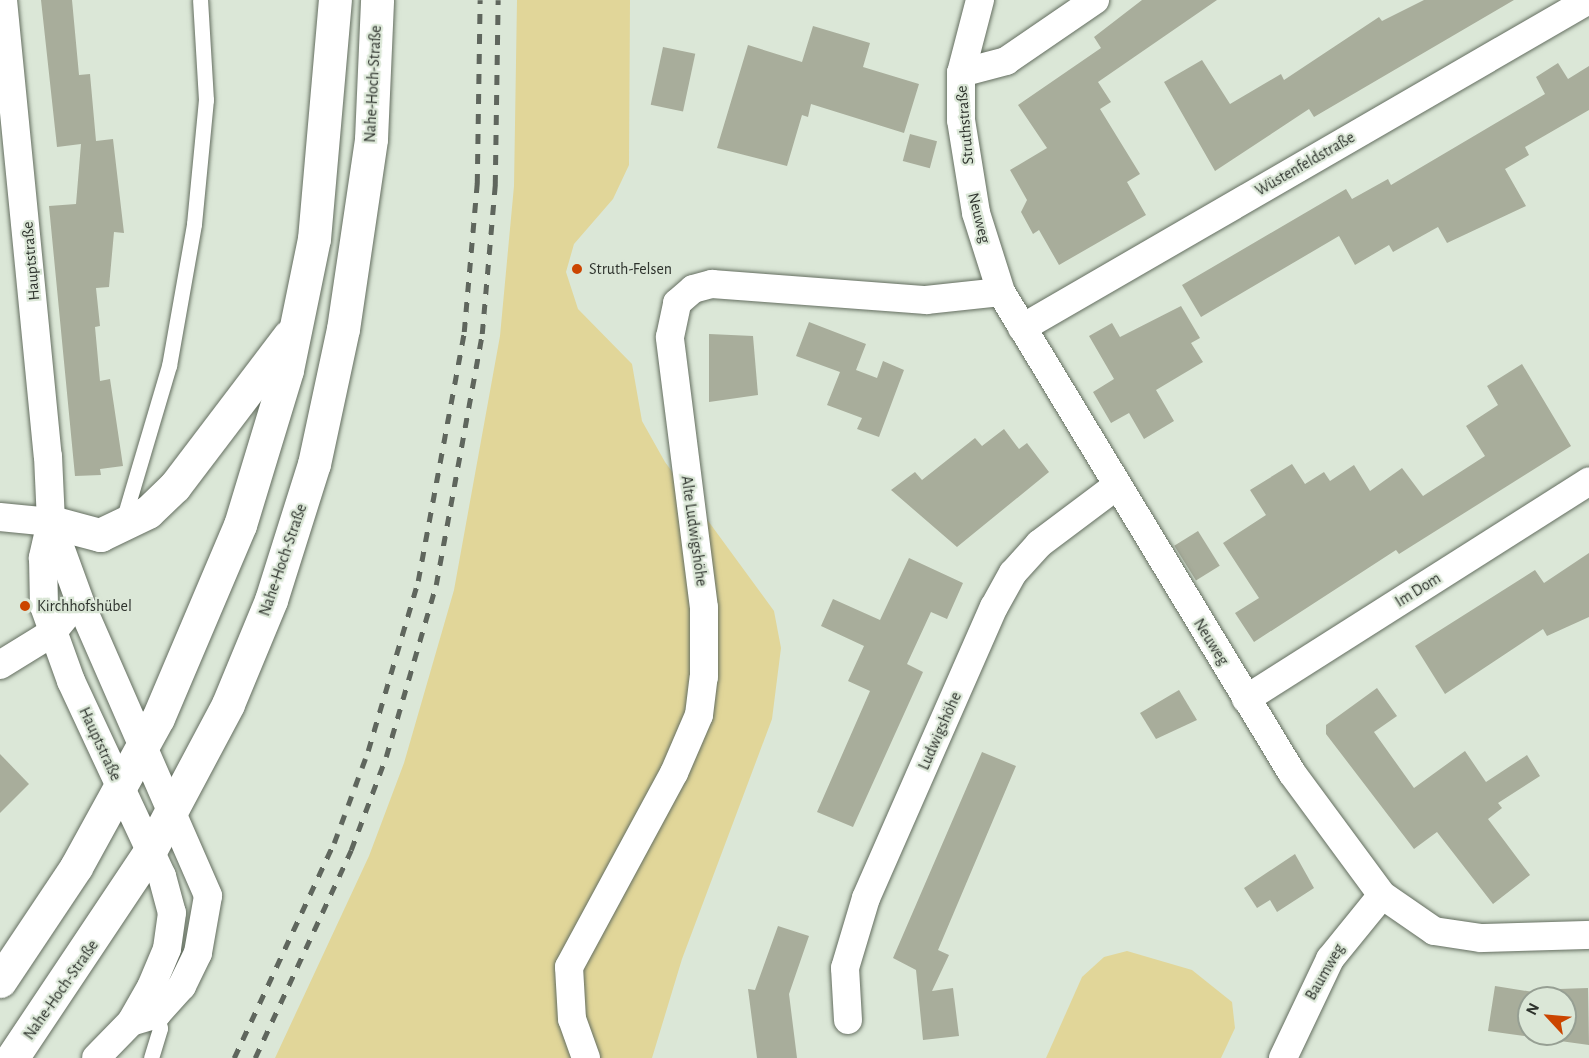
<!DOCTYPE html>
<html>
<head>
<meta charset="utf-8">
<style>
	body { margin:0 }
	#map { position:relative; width:1589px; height:1058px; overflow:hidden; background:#dbe7d7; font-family:"Alegreya Sans",sans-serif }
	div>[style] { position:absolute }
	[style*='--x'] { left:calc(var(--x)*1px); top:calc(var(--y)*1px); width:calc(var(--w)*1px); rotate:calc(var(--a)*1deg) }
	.green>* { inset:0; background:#e1d699 }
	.building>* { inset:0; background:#a8ad9b; transform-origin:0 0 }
	.roads { filter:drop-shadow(0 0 2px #646e60) drop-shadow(0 0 2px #646e60) }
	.service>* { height:15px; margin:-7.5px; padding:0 7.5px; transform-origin:7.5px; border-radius:7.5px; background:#fff }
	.minor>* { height:28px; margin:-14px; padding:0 14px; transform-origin:14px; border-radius:14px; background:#fff }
	.primary>* { height:33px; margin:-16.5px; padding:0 16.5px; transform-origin:16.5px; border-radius:16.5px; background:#fff }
	.rail>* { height:4.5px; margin-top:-2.25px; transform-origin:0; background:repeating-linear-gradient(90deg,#5f665d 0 10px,transparent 0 20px) }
	.dots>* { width:16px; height:16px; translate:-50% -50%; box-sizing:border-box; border:3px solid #dbe7d7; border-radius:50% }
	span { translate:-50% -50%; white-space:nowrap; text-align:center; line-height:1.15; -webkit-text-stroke:4.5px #dbe7d7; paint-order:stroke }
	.street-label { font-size:16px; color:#2e332d }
	.poi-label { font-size:16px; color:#2e332d }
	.left { translate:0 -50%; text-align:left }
	.north { position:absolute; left:1517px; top:986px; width:60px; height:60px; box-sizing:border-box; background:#dbe7d7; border:2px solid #969f93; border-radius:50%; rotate:296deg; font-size:16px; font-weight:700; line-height:24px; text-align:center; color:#2e332d }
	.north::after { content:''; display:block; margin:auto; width:21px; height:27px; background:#cb4500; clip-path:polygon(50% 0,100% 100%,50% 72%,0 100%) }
</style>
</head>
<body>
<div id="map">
	<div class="green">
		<div style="clip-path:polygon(517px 0,630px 0,629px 165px,613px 199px,574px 244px,566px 272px,578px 309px,632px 364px,642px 421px,665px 462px,774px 611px,781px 648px,772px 719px,682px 959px,652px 1058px,275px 1058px,369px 856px,404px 763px,454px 590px,500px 336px,514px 186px)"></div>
		<div style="clip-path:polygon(1127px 951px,1192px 970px,1232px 1002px,1235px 1028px,1221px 1058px,1046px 1058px,1082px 977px,1104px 957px)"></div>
	</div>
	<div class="building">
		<div style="clip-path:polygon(41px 0,72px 0,79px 75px,90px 74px,96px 141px,113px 139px,124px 233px,114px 232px,109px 287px,96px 288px,100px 326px,95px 327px,100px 381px,110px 379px,123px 466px,100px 469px,101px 475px,75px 476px,49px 206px,76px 204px,81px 144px,57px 147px)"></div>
		<div style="clip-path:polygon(1142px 0,1217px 0,1098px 82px,1111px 102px,1100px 109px,1140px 174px,1127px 182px,1146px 215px,1059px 265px,1039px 230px,1033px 234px,1021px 212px,1027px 200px,1010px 170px,1047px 148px,1018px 105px,1101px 48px,1094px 37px)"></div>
		<div style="clip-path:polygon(1424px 0,1514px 0,1314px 117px,1309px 109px,1215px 171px,1164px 82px,1202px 60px,1230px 104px,1281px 74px,1284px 80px,1379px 17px,1382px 21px)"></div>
		<div style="clip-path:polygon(813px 26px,870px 43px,863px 67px,919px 84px,904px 133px,811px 104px,808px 117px,802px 115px,787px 166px,717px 148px,748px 45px,802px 62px)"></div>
		<div style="left:663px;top:47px;width:33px;height:59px;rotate:12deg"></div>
		<div style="clip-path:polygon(1558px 63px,1568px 79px,1589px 66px,1589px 110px,1525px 147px,1529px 155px,1505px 169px,1526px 206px,1447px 243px,1438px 227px,1393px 252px,1389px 245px,1355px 265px,1339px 236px,1201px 317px,1182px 285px,1346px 189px,1352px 199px,1388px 179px,1391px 185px,1452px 149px,1545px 94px,1536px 77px)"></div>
		<div style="left:910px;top:134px;width:28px;height:28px;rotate:15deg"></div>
		<div style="clip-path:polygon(1181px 306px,1200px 338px,1191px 343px,1203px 362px,1156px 390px,1174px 421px,1144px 439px,1129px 413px,1111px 423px,1093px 392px,1114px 379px,1089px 336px,1112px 323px,1120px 337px)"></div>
		<div style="clip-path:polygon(809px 322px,866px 344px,856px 370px,877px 378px,883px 361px,904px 370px,879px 437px,857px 429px,862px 418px,827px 405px,840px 372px,796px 356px)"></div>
		<div style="clip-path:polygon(709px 334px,753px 336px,758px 395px,709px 402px)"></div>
		<div style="clip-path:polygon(1522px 364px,1571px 446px,1399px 554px,1396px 550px,1254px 642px,1235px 613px,1259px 598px,1223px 543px,1266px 515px,1250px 490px,1292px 464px,1305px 484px,1324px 472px,1330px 481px,1354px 465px,1370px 491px,1402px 468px,1423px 496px,1485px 456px,1466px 426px,1498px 405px,1487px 386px)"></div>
		<div style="clip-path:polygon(1004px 429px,1019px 449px,1027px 443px,1049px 472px,957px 547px,891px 490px,915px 472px,922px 480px,975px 438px,982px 446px)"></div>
		<div style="left:1198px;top:531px;width:41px;height:28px;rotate:58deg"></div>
		<div style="clip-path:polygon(1589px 553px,1589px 617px,1547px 636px,1543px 629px,1445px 694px,1415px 646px,1535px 570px,1544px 583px)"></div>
		<div style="clip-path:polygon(909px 558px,963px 583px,947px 619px,931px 612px,907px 664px,923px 672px,853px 827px,817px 812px,870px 691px,848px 681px,864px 646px,821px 626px,833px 599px,880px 620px)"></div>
		<div style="clip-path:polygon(1377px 688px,1397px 716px,1374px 732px,1414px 788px,1465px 751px,1486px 782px,1527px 755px,1540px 776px,1498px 803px,1502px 808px,1488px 819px,1530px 875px,1493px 904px,1437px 832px,1414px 849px,1326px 734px,1326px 725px)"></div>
		<div style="clip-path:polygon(1179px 690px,1197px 720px,1156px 739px,1140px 713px)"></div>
		<div style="clip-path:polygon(982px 752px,1016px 766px,938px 950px,949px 955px,932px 991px,953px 988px,959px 1036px,923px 1040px,916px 970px,893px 958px)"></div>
		<div style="clip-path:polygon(0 754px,29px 784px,0 813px)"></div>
		<div style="clip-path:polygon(1295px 854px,1314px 888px,1277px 912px,1270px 900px,1257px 908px,1244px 888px)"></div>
		<div style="clip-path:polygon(778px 926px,809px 936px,789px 994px,797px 1058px,757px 1058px,748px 989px,755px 990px)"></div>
		<div style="clip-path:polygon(evenodd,1495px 986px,1558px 996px,1559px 989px,1588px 988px,1589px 1045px,1488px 1031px,1495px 986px,1529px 998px,1565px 998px,1565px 1034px,1529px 1034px,1529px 998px)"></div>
	</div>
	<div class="roads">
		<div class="service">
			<div style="--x:123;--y:521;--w:162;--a:-73.5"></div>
			<div style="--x:169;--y:366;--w:144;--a:-80"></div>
			<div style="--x:194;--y:224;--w:125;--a:-84.5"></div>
			<div style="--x:206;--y:100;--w:100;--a:-93.4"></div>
			<div style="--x:151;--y:1058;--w:31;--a:-73"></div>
			<div style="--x:160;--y:1028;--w:14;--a:-102"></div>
		</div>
		<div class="minor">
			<div style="--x:3;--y:0;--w:458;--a:84.4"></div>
			<div style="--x:48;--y:456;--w:66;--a:87.4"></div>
			<div style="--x:51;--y:522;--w:37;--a:103"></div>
			<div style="--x:43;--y:558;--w:48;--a:88.8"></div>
			<div style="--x:44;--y:606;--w:80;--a:70.2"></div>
			<div style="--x:71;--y:681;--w:215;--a:65"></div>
			<div style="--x:162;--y:876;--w:38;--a:75"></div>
			<div style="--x:172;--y:913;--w:36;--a:98"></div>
			<div style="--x:167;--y:949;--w:41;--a:112.8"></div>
			<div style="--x:151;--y:987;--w:40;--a:119.7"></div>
			<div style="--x:131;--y:1022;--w:50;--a:134.2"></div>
			<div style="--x:980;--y:0;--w:75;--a:104.6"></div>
			<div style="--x:961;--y:73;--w:47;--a:90"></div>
			<div style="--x:961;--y:120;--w:94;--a:80.8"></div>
			<div style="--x:976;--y:213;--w:83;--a:72.4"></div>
			<div style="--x:1001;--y:292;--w:562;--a:58.83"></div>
			<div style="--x:1292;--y:773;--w:152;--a:53.6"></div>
			<div style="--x:1382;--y:895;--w:63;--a:34.7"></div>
			<div style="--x:1434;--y:931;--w:48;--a:8.5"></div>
			<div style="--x:1481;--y:938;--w:108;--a:-1.6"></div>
			<div style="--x:961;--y:73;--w:47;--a:-14.9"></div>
			<div style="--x:1006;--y:61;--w:108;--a:-34.4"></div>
			<div style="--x:1022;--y:328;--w:655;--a:-30.05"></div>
			<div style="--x:0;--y:517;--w:51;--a:5.6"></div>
			<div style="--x:51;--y:522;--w:90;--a:70"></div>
			<div style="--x:82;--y:607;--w:315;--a:66.4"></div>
			<div style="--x:208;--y:896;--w:58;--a:100"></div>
			<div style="--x:198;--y:953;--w:37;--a:116"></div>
			<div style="--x:182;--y:986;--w:38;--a:132"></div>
			<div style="--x:157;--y:1014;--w:27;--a:163"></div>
			<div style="--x:0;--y:665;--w:61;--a:-31.6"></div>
			<div style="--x:52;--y:633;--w:19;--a:-51"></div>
			<div style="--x:1246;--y:699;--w:406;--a:-32.4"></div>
			<div style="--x:848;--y:1020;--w:52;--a:-93.3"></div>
			<div style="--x:845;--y:968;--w:73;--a:-73.3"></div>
			<div style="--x:866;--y:898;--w:318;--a:-66.3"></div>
			<div style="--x:994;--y:607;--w:39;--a:-61"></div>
			<div style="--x:1013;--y:573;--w:39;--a:-48"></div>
			<div style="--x:1039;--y:544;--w:95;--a:-36.9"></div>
			<div style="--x:586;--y:1058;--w:41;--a:-109.7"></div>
			<div style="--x:572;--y:1019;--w:52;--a:-93.3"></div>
			<div style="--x:569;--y:967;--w:221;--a:-61.6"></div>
			<div style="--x:674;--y:773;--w:63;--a:-66.7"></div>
			<div style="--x:699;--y:715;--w:38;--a:-83"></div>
			<div style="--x:704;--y:677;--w:69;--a:-90"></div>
			<div style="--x:704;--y:608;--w:273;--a:-97.2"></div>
			<div style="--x:670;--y:337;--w:35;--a:-78"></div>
			<div style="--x:677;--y:303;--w:21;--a:-41"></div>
			<div style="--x:693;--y:289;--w:20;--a:-15"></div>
			<div style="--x:712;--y:284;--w:215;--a:4.3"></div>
			<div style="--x:926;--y:300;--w:75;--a:-6.1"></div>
			<div style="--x:1283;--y:1058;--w:110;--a:-64.6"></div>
			<div style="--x:1330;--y:959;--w:82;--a:-50.9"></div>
		</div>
		<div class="primary">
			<div style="--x:51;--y:522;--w:51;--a:14.9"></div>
			<div style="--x:100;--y:535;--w:53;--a:-25.6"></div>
			<div style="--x:148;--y:512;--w:37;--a:-44"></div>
			<div style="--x:175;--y:486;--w:188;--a:-52.8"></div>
			<div style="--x:0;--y:981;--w:137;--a:-56.3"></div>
			<div style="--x:76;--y:867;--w:170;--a:-61.2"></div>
			<div style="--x:158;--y:718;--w:210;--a:-67"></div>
			<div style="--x:240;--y:525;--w:162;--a:-73.1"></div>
			<div style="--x:287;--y:370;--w:134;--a:-78.4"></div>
			<div style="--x:314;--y:239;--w:240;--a:-85"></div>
			<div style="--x:12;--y:1058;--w:249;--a:-56.3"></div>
			<div style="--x:150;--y:851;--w:166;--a:-62"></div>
			<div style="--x:228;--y:704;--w:113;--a:-67.5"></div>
			<div style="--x:271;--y:600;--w:143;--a:-72.5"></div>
			<div style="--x:314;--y:464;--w:138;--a:-77.9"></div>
			<div style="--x:343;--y:329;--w:192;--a:-81.6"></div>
			<div style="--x:371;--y:139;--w:139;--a:-87.5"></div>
		</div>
	</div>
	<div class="rail">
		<div style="--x:234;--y:1058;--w:237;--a:-65.1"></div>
		<div style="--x:334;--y:843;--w:98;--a:-69.7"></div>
		<div style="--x:368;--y:751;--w:177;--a:-73.6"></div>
		<div style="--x:418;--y:581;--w:253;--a:-79.5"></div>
		<div style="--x:464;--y:332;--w:149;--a:-85"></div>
		<div style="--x:477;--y:184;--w:184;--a:-89.1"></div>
		<div style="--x:255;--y:1058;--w:229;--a:-65.2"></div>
		<div style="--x:351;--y:850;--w:99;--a:-69.4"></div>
		<div style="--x:386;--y:757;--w:179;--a:-73.8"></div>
		<div style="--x:436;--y:585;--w:255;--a:-79.6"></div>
		<div style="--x:482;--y:334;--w:150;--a:-85"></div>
		<div style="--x:495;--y:185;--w:185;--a:-89.1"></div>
	</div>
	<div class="dots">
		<div style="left:577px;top:269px;background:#cb4500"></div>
		<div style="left:25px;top:606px;background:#cb4500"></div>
	</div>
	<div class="street-label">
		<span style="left:373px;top:84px;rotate:-87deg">Nahe-Hoch-Straße</span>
		<span style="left:965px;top:125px;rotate:-95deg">Struthstraße</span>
		<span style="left:1305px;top:164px;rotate:-30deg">Wüstenfeldstraße</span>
		<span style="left:979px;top:218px;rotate:76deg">Neuweg</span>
		<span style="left:31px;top:261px;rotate:-95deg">Hauptstraße</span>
		<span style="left:694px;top:531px;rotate:82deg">Alte Ludwigshöhe</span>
		<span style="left:283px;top:560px;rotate:-71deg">Nahe-Hoch-Straße</span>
		<span style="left:1418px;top:590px;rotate:-32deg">Im Dom</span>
		<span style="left:1211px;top:642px;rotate:58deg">Neuweg</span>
		<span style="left:940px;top:731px;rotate:-66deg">Ludwigshöhe</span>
		<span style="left:100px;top:744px;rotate:65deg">Hauptstraße</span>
		<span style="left:1325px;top:972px;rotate:-60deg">Baumweg</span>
		<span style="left:61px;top:990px;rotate:-55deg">Nahe-Hoch-Straße</span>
	</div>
	<div class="poi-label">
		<span class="left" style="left:589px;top:269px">Struth-Felsen</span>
		<span class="left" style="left:37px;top:606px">Kirchhofshübel</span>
	</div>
	<div class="north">N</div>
</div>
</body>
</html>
